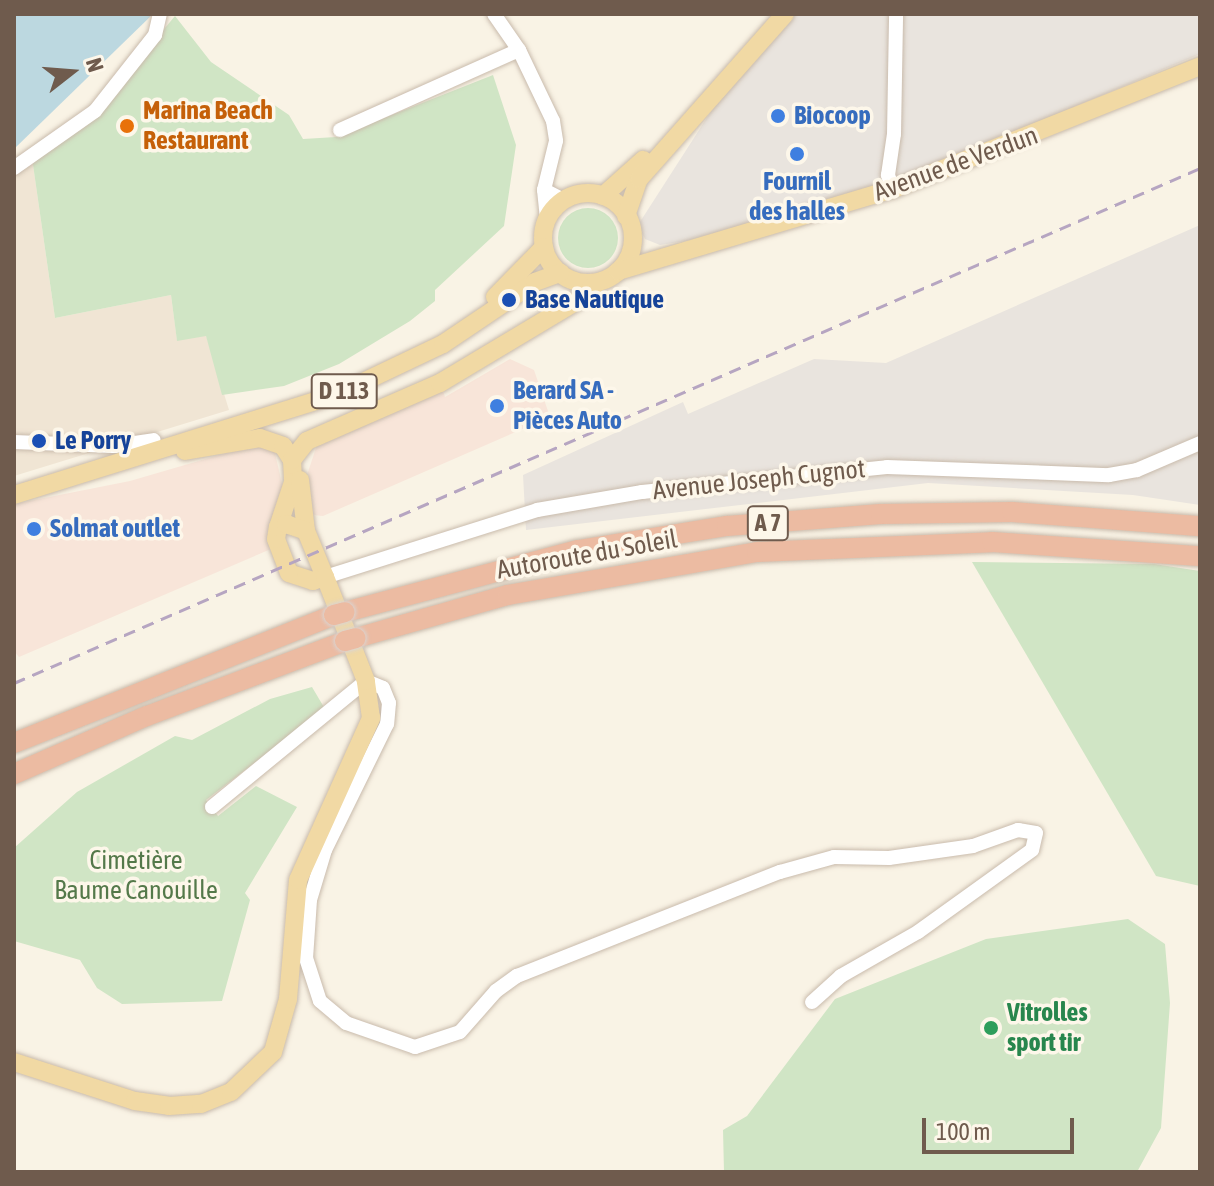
<!DOCTYPE html>
<html>
<head>
<meta charset="utf-8">
<style>
	body { margin:0 }
	#map { position:relative; width:1214px; height:1186px; overflow:hidden; background:#f9f3e5; font-family:"Asap Condensed",sans-serif }
	div>[style] { position:absolute }
	[style*='--x'] { left:calc(var(--x)*1px); top:calc(var(--y)*1px); width:calc(var(--w)*1px); rotate:calc(var(--a)*1deg) }
	.residential>* { inset:0; background:#f0e5d4 }
	.commercial>* { inset:0; background:#f8e5d9 }
	.industrial>* { inset:0; background:#e9e4de }
	.green>* { inset:0; background:#d0e5c5 }
	.round { border-radius:50% }
	.water>* { inset:0; background:#bcd8e0 }
	.roads { filter:drop-shadow(0 0 2px #c9bbac) drop-shadow(0 0 2px #c9bbac) }
	.minor>* { height:14px; margin:-7px; padding:0 7px; transform-origin:7px; border-radius:7px; background:#fff }
	.major>* { height:18px; margin:-9px; padding:0 9px; transform-origin:9px; border-radius:9px; background:#f1d9a4 }
	.major>.ring { margin:-9px; padding:0; box-sizing:content-box; background:none; border:18px solid #f1d9a4; border-radius:50% }
	.highway>* { height:20px; margin:-10px; padding:0 10px; transform-origin:10px; border-radius:10px; background:#ecbba2 }
	.rail>* { height:3px; margin-top:-1.5px; transform-origin:0; background:repeating-linear-gradient(90deg,#b6a5c1 0 12px,transparent 0 20px) }
	.bridges { filter:drop-shadow(0 0 2px #dad4d1) drop-shadow(0 0 2px #dad4d1) }
	.highway-bridge>* { height:20px; margin:-10px; padding:0 10px; transform-origin:10px; border-radius:10px; background:#ecbba2 }
	.dots>* { width:22px; height:22px; translate:-50% -50%; box-sizing:border-box; border:4px solid #fdf7ea; border-radius:50% }
	span { translate:-50% -50%; white-space:nowrap; text-align:center; line-height:1.15; -webkit-text-stroke:7px #fdf7ea; paint-order:stroke }
	.shield-label span { padding:2px 6px; background:#fdf7ea; border:2px solid; border-radius:6px; -webkit-text-stroke-width:0 }
	.shield-label { font-size:24px; color:#6f5b4d; font-weight:700 }
	.food-label { font-size:26px; color:#c56008; font-weight:700 }
	.left { translate:0 -50%; text-align:left }
	.shop-label { font-size:26px; color:#366cbe; font-weight:700 }
	.street-label { font-size:26px; color:#6f5b4d }
	.transit-label { font-size:26px; color:#164399; font-weight:700 }
	.park-label { font-size:26px; color:#54794a }
	.leisure-label { font-size:26px; color:#27864d; font-weight:700 }
	.frame { position:absolute; inset:0; border:16px solid #6f5b4d; pointer-events:none }
	.north { position:absolute; left:32px; top:32px; width:80px; height:80px; -webkit-text-stroke:6px #fdf7ea; paint-order:stroke; rotate:73deg; font-size:22px; font-weight:700; line-height:32px; text-align:center; color:#6f5b4d }
	.north::after { content:''; display:block; margin:auto; width:28px; height:36px; background:#6f5b4d; clip-path:polygon(50% 0,100% 100%,50% 72%,0 100%) }
	.scale { position:absolute; left:922px; top:1118px; width:152px; height:36px; box-sizing:border-box; border:4px solid #6f5b4d; border-top:0; padding-left:10px; font-size:24px; line-height:28px; white-space:nowrap; color:#6f5b4d; -webkit-text-stroke:6px #fdf7ea; paint-order:stroke }
</style>
</head>
<body>
<div id="map">
	<div class="residential">
		<div style="clip-path:polygon(32px 158px,55px 318px,171px 295px,177px 340px,206px 335px,229px 410px,14px 476px,14px 172px)"></div>
	</div>
	<div class="commercial">
		<div style="clip-path:polygon(510px 359px,534px 370px,550px 417px,323px 516px,313px 515px,308px 472px,317px 445px,443px 391px,445px 397px)"></div>
		<div style="clip-path:polygon(264px 442px,274px 449px,283px 488px,271px 549px,19px 657px,14px 651px,14px 504px,130px 481px)"></div>
	</div>
	<div class="industrial">
		<div style="clip-path:polygon(794px 14px,1200px 14px,1200px 54px,909px 176px,716px 236px,660px 245px,645px 239px,638px 225px,719px 99px)"></div>
		<div style="clip-path:polygon(1200px 225px,1200px 505px,1133px 495px,928px 483px,526px 530px,523px 475px,683px 402px,688px 414px,814px 359px,886px 363px)"></div>
	</div>
	<div class="green">
		<div style="clip-path:polygon(175px 16px,211px 62px,289px 115px,303px 139px,336px 137px,493px 75px,516px 145px,504px 226px,435px 290px,435px 301px,410px 321px,339px 364px,284px 386px,222px 395px,206px 336px,177px 341px,171px 295px,55px 318px,32px 158px,83px 126px)"></div>
		<div class="round" style="left:558px;top:208px;width:60px;height:60px"></div>
		<div style="clip-path:polygon(972px 562px,1154px 564px,1200px 571px,1200px 886px,1156px 876px)"></div>
		<div style="clip-path:polygon(312px 687px,325px 709px,206px 800px,218px 816px,256px 786px,297px 807px,245px 893px,250px 900px,222px 1001px,122px 1004px,97px 988px,80px 960px,14px 941px,14px 848px,77px 792px,175px 736px,192px 740px,270px 699px)"></div>
		<div style="clip-path:polygon(1128px 919px,1165px 944px,1170px 1003px,1161px 1128px,1137px 1172px,724px 1172px,723px 1130px,747px 1116px,835px 999px,986px 939px)"></div>
	</div>
	<div class="water">
		<div style="clip-path:polygon(14px 14px,153px 14px,14px 149px)"></div>
	</div>
	<div class="roads">
		<div class="minor">
			<div style="--x:494;--y:14;--w:44;--a:55.2"></div>
			<div style="--x:519;--y:50;--w:79;--a:64.4"></div>
			<div style="--x:553;--y:121;--w:20;--a:81"></div>
			<div style="--x:556;--y:141;--w:50;--a:103.8"></div>
			<div style="--x:544;--y:190;--w:28;--a:84"></div>
			<div style="--x:340;--y:130;--w:196;--a:-24.1"></div>
			<div style="--x:14;--y:168;--w:99;--a:-35.1"></div>
			<div style="--x:95;--y:111;--w:97;--a:-51.7"></div>
			<div style="--x:155;--y:35;--w:22;--a:-77"></div>
			<div style="--x:893;--y:189;--w:15;--a:-110"></div>
			<div style="--x:888;--y:175;--w:41;--a:-81.7"></div>
			<div style="--x:894;--y:134;--w:120;--a:-89"></div>
			<div style="--x:544;--y:190;--w:22;--a:27"></div>
			<div style="--x:14;--y:442;--w:100;--a:2.3"></div>
			<div style="--x:114;--y:446;--w:40;--a:-8.5"></div>
			<div style="--x:325;--y:577;--w:222;--a:-17.5"></div>
			<div style="--x:537;--y:510;--w:107;--a:-9.7"></div>
			<div style="--x:642;--y:492;--w:246;--a:-5.8"></div>
			<div style="--x:887;--y:467;--w:222;--a:2.1"></div>
			<div style="--x:1109;--y:475;--w:28;--a:-10"></div>
			<div style="--x:1137;--y:470;--w:69;--a:-23.2"></div>
			<div style="--x:212;--y:807;--w:199;--a:-39.3"></div>
			<div style="--x:366;--y:681;--w:18;--a:22"></div>
			<div style="--x:383;--y:688;--w:16;--a:68"></div>
			<div style="--x:389;--y:703;--w:21;--a:95"></div>
			<div style="--x:387;--y:724;--w:140;--a:116.2"></div>
			<div style="--x:325;--y:850;--w:52;--a:106.7"></div>
			<div style="--x:310;--y:900;--w:58;--a:93.9"></div>
			<div style="--x:306;--y:958;--w:45;--a:72"></div>
			<div style="--x:320;--y:1001;--w:34;--a:40"></div>
			<div style="--x:346;--y:1023;--w:73;--a:19.2"></div>
			<div style="--x:415;--y:1047;--w:47;--a:-18.4"></div>
			<div style="--x:460;--y:1032;--w:55;--a:-48.7"></div>
			<div style="--x:496;--y:991;--w:26;--a:-36"></div>
			<div style="--x:517;--y:976;--w:283;--a:-21.6"></div>
			<div style="--x:780;--y:872;--w:56;--a:-15.5"></div>
			<div style="--x:834;--y:857;--w:55;--a:1"></div>
			<div style="--x:889;--y:858;--w:85;--a:-8.1"></div>
			<div style="--x:973;--y:846;--w:48;--a:-19.6"></div>
			<div style="--x:1018;--y:830;--w:18;--a:9"></div>
			<div style="--x:1036;--y:833;--w:17;--a:103"></div>
			<div style="--x:1032;--y:850;--w:140;--a:144.3"></div>
			<div style="--x:918;--y:932;--w:89;--a:150.3"></div>
			<div style="--x:841;--y:976;--w:39;--a:138"></div>
		</div>
		<div class="major">
			<div class="ring" style="left:543px;top:193px;width:72px;height:72px"></div>
			<div style="--x:603;--y:196;--w:54;--a:-42"></div>
			<div style="--x:626;--y:216;--w:39;--a:-71"></div>
			<div style="--x:639;--y:179;--w:220;--a:-48.5"></div>
			<div style="--x:618;--y:271;--w:287;--a:-16.6"></div>
			<div style="--x:893;--y:189;--w:331;--a:-21.8"></div>
			<div style="--x:495;--y:297;--w:70;--a:-45.6"></div>
			<div style="--x:185;--y:451;--w:76;--a:-9.8"></div>
			<div style="--x:260;--y:438;--w:24;--a:19"></div>
			<div style="--x:283;--y:446;--w:17;--a:57"></div>
			<div style="--x:292;--y:460;--w:22;--a:87"></div>
			<div style="--x:293;--y:482;--w:47;--a:108.4"></div>
			<div style="--x:292;--y:460;--w:24;--a:-52"></div>
			<div style="--x:307;--y:441;--w:145;--a:-23.6"></div>
			<div style="--x:440;--y:383;--w:160;--a:-30.9"></div>
			<div style="--x:577;--y:301;--w:28;--a:-42"></div>
			<div style="--x:300;--y:480;--w:51;--a:83.3"></div>
			<div style="--x:306;--y:531;--w:50;--a:67.6"></div>
			<div style="--x:325;--y:577;--w:13;--a:162"></div>
			<div style="--x:313;--y:581;--w:25;--a:-162"></div>
			<div style="--x:289;--y:573;--w:36;--a:-111"></div>
			<div style="--x:276;--y:539;--w:12;--a:-81"></div>
			<div style="--x:278;--y:527;--w:9;--a:-21"></div>
			<div style="--x:286;--y:524;--w:21;--a:19"></div>
			<div style="--x:14;--y:495;--w:339;--a:-17.3"></div>
			<div style="--x:338;--y:394;--w:116;--a:-25.5"></div>
			<div style="--x:443;--y:344;--w:111;--a:-34"></div>
			<div style="--x:535;--y:282;--w:27;--a:-20"></div>
			<div style="--x:14;--y:1062;--w:127;--a:17.9"></div>
			<div style="--x:135;--y:1101;--w:34;--a:8"></div>
			<div style="--x:169;--y:1106;--w:32;--a:-4"></div>
			<div style="--x:201;--y:1104;--w:32;--a:-22"></div>
			<div style="--x:231;--y:1092;--w:58;--a:-43.6"></div>
			<div style="--x:273;--y:1052;--w:55;--a:-74.2"></div>
			<div style="--x:288;--y:999;--w:119;--a:-85.2"></div>
			<div style="--x:298;--y:880;--w:178;--a:-65.7"></div>
			<div style="--x:371;--y:718;--w:37;--a:-98"></div>
			<div style="--x:366;--y:681;--w:112;--a:-111.5"></div>
		</div>
		<div class="highway">
			<div style="--x:345;--y:612;--w:241;--a:-14.9"></div>
			<div style="--x:578;--y:550;--w:151;--a:-9.2"></div>
			<div style="--x:727;--y:526;--w:154;--a:-4.5"></div>
			<div style="--x:881;--y:514;--w:131;--a:-0.9"></div>
			<div style="--x:1012;--y:512;--w:189;--a:4.3"></div>
			<div style="--x:356;--y:638;--w:158;--a:-15.8"></div>
			<div style="--x:508;--y:595;--w:253;--a:-9.8"></div>
			<div style="--x:757;--y:552;--w:235;--a:-2.4"></div>
			<div style="--x:992;--y:542;--w:208;--a:3.9"></div>
			<div style="--x:14;--y:743;--w:345;--a:-21.8"></div>
			<div style="--x:14;--y:774;--w:145;--a:-23.6"></div>
			<div style="--x:147;--y:716;--w:212;--a:-20.7"></div>
		</div>
	</div>
	<div class="rail">
		<div style="--x:14;--y:683;--w:1293;--a:-23.47"></div>
	</div>
	<div class="bridges">
		<div class="highway-bridge">
			<div style="--x:334;--y:615;--w:11;--a:-15"></div>
			<div style="--x:345;--y:641;--w:11;--a:-15"></div>
		</div>
	</div>
	<div class="dots">
		<div style="left:778px;top:116px;background:#3f7fe0"></div>
		<div style="left:127px;top:126px;background:#e8710a"></div>
		<div style="left:797px;top:154px;background:#3f7fe0"></div>
		<div style="left:509px;top:300px;background:#1a4fb4"></div>
		<div style="left:497px;top:406px;background:#3f7fe0"></div>
		<div style="left:39px;top:441px;background:#1a4fb4"></div>
		<div style="left:34px;top:529px;background:#3f7fe0"></div>
		<div style="left:991px;top:1028px;background:#2e9e5b"></div>
	</div>
	<div class="shield-label">
		<span style="left:344px;top:391px">D 113</span>
		<span style="left:768px;top:523px">A 7</span>
	</div>
	<div class="food-label">
		<span class="left" style="left:143px;top:126px">Marina Beach<br>Restaurant</span>
	</div>
	<div class="shop-label">
		<span class="left" style="left:794px;top:116px">Biocoop</span>
		<span style="left:797px;top:197px">Fournil<br>des halles</span>
		<span class="left" style="left:513px;top:406px">Berard SA -<br>Pièces Auto</span>
		<span class="left" style="left:50px;top:529px">Solmat outlet</span>
	</div>
	<div class="street-label">
		<span style="left:956px;top:164px;rotate:-20deg">Avenue de Verdun</span>
		<span style="left:759px;top:480px;rotate:-6deg">Avenue Joseph Cugnot</span>
		<span style="left:587px;top:555px;rotate:-10deg">Autoroute du Soleil</span>
	</div>
	<div class="transit-label">
		<span class="left" style="left:525px;top:300px">Base Nautique</span>
		<span class="left" style="left:55px;top:441px">Le Porry</span>
	</div>
	<div class="park-label">
		<span style="left:136px;top:876px">Cimetière<br>Baume Canouille</span>
	</div>
	<div class="leisure-label">
		<span class="left" style="left:1007px;top:1028px">Vitrolles<br>sport tir</span>
	</div>
	<div class="frame"></div>
	<div class="north">N</div>
	<div class="scale">100 m</div>
</div>
</body>
</html>
